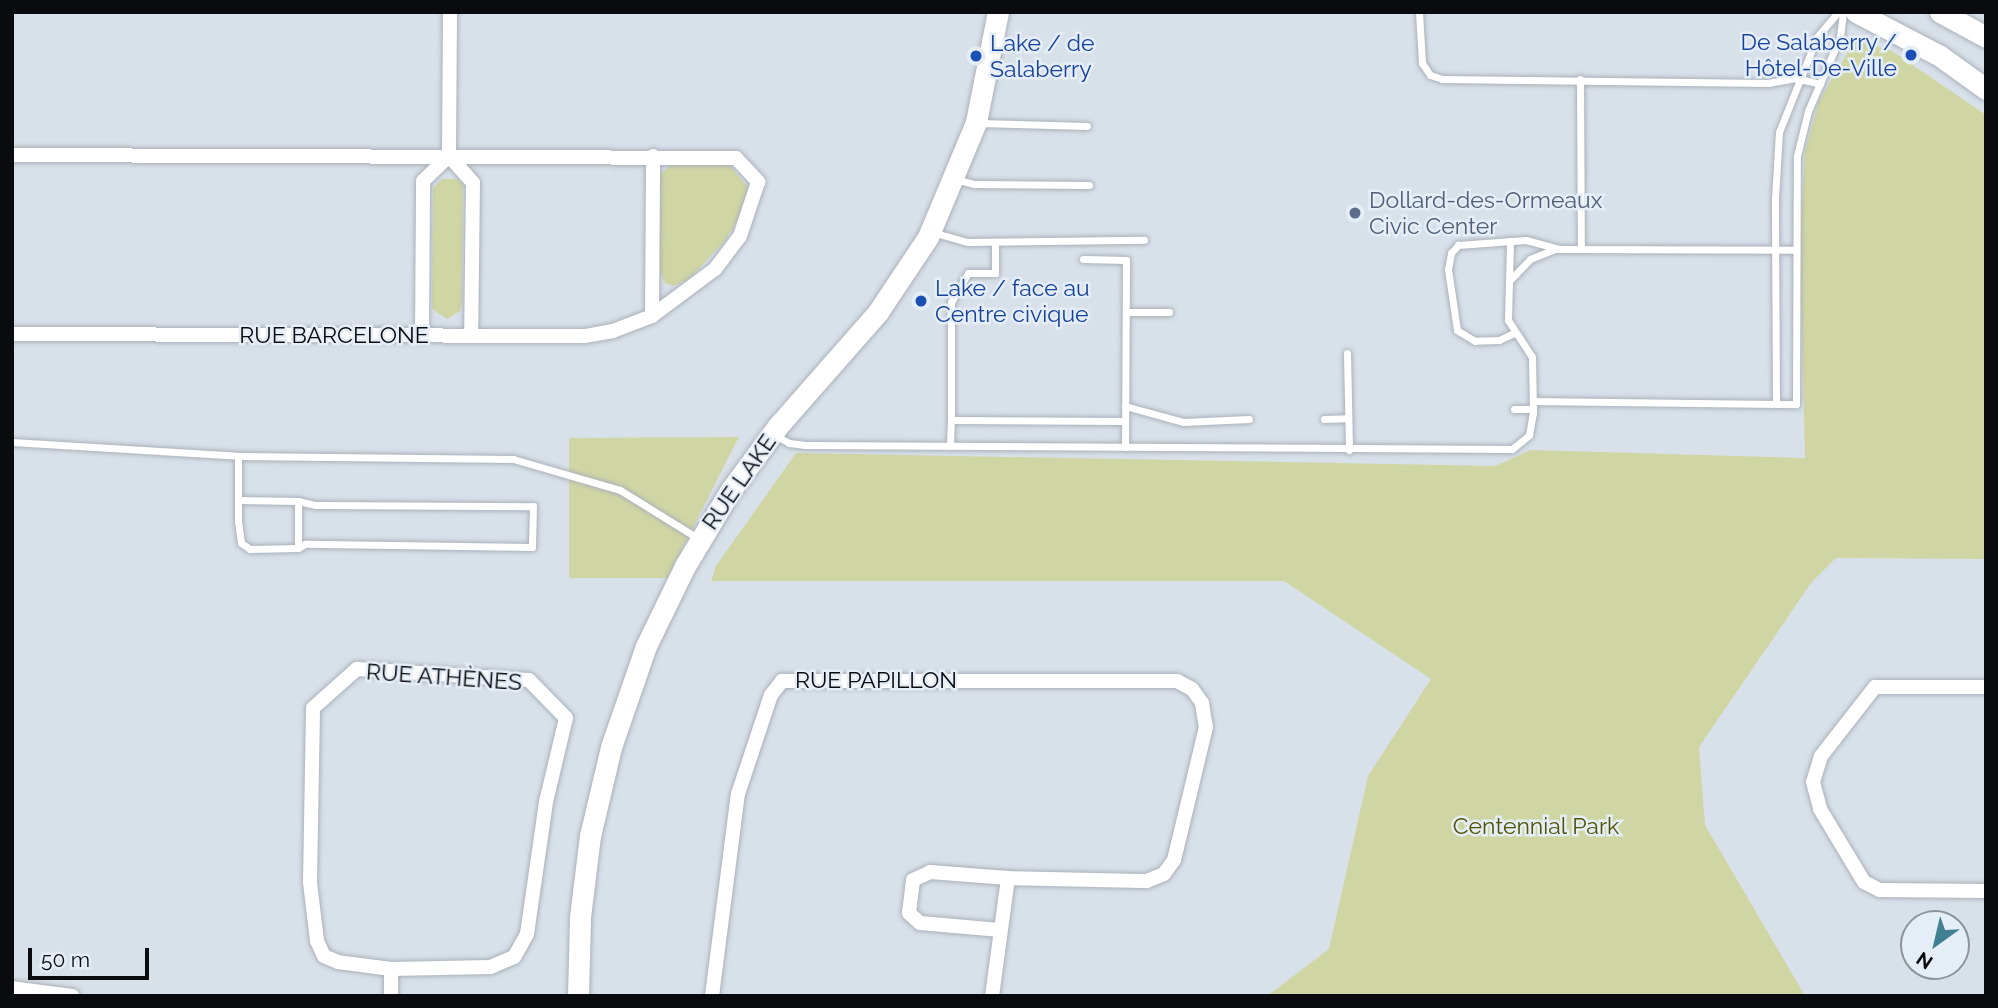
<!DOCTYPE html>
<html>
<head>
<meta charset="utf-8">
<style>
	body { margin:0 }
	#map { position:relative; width:1998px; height:1008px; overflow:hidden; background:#d8e0e9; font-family:Raleway,sans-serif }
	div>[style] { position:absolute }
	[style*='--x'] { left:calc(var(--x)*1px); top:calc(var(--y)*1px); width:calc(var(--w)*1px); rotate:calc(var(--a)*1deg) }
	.green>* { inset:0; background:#d0d6a3 }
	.roads { filter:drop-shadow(0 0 2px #aab1ba) drop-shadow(0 0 2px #aab1ba) }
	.lane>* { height:7px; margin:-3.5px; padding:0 3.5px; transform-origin:3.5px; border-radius:3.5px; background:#fff }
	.street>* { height:14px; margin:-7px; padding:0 7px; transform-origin:7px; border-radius:7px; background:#fff }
	.secondary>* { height:21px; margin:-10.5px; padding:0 10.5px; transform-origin:10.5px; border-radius:10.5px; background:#fff }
	.dots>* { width:19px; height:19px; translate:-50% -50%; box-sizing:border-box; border:4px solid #e5edf7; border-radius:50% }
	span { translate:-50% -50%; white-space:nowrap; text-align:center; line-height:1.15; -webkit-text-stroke:5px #e5edf7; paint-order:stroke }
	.transit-label { font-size:23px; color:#164399 }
	.right { translate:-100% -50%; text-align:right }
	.left { translate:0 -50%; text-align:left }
	.service-label { font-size:23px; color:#4e5e75 }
	.street-label { font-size:23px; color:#090b0e }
	.park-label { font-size:23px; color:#505400 }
	.frame { position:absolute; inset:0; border:14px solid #090b0e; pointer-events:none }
	.north { position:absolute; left:1900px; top:910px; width:70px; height:70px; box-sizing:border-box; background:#e5edf7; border:2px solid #8d939a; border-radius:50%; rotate:214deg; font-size:19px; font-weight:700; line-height:28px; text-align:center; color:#090b0e }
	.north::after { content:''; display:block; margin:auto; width:24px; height:32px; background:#3f8192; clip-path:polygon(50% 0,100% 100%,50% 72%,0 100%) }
	.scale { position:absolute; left:28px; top:948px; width:121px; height:32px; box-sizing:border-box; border:4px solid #090b0e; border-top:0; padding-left:9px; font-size:21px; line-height:24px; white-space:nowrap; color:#090b0e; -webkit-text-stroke:5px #e5edf7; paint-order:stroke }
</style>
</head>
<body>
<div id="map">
	<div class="green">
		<div style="clip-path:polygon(1855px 40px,1892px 51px,1986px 115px,1986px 559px,1836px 558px,1811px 583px,1699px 747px,1705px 825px,1805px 996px,1267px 996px,1329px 949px,1368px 776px,1431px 679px,1284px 581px,711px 581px,716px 566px,796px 453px,1495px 466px,1531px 450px,1805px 458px,1800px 249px,1805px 151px,1819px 101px)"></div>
		<div style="clip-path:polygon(671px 165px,729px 165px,748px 187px,737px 222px,723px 243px,688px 280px,673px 286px,665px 283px,658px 267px,659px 175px)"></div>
		<div style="clip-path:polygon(442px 179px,458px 179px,463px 185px,462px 303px,460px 311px,447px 319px,432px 309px,433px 188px)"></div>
		<div style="clip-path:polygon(739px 437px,667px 578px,569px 578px,569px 438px)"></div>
	</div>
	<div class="roads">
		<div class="lane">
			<div style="--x:1419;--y:12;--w:51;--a:86.6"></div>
			<div style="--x:1422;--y:63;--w:14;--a:56"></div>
			<div style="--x:1430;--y:75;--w:13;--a:18"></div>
			<div style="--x:1442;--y:79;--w:326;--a:0.7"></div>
			<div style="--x:1768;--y:83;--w:27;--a:-10"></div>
			<div style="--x:1795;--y:78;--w:26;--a:13"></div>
			<div style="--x:1580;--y:79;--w:170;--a:89.7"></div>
			<div style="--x:980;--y:123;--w:107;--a:1.6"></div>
			<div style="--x:955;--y:179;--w:20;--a:15"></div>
			<div style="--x:974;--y:184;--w:115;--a:0.5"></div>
			<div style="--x:932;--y:232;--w:37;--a:16"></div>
			<div style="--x:968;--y:242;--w:176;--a:-0.7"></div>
			<div style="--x:995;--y:242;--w:31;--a:90"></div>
			<div style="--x:995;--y:273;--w:27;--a:180"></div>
			<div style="--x:968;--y:273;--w:34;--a:120"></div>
			<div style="--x:951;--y:302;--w:118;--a:90"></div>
			<div style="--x:951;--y:420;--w:174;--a:0.3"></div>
			<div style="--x:1083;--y:259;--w:43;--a:1.3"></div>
			<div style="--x:1126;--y:260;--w:187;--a:90.3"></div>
			<div style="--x:1509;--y:281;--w:30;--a:-46"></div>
			<div style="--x:1530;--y:259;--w:27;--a:-22"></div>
			<div style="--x:1126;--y:312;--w:43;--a:0"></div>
			<div style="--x:1514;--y:333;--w:17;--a:155"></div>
			<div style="--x:1499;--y:340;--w:24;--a:178"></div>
			<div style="--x:1475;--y:341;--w:21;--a:-149"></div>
			<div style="--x:1457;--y:330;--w:62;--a:-98.4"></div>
			<div style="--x:1448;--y:269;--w:16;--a:-79"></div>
			<div style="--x:1451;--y:253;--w:11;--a:-49"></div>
			<div style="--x:1458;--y:245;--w:68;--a:-4.2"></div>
			<div style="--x:1526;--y:240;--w:34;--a:15"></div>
			<div style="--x:1559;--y:249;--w:237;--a:0.2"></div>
			<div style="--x:1347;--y:353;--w:97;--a:88.8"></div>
			<div style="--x:1533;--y:401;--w:263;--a:0.7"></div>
			<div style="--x:1796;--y:404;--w:248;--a:-89.8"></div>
			<div style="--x:1797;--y:156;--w:46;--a:-76.3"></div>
			<div style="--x:1808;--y:111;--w:81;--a:-66.6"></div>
			<div style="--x:1840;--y:37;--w:25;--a:-83"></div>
			<div style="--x:1776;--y:404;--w:205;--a:-90.3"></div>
			<div style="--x:1775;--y:199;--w:67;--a:-86.6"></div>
			<div style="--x:1779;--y:132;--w:102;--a:-68.2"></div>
			<div style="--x:1817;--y:37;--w:33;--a:-50"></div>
			<div style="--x:1125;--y:406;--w:60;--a:15.4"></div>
			<div style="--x:1183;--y:422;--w:66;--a:-2.6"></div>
			<div style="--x:1514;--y:409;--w:19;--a:0"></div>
			<div style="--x:1324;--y:419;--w:23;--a:-2"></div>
			<div style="--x:773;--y:434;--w:18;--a:29"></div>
			<div style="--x:789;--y:443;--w:16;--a:7"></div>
			<div style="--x:805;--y:445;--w:707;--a:0.32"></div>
			<div style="--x:1512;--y:449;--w:22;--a:-39"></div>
			<div style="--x:1529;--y:435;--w:22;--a:-80"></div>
			<div style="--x:1533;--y:413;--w:56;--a:-91"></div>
			<div style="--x:1532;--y:357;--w:44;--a:-123"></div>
			<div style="--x:1508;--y:320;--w:79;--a:-88.5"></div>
			<div style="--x:12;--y:442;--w:226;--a:3.5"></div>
			<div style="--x:238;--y:456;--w:275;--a:0.6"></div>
			<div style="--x:513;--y:459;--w:111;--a:16.2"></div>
			<div style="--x:620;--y:490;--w:93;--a:31.8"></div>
			<div style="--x:950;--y:446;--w:26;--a:-88"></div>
			<div style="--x:238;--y:456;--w:65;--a:90"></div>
			<div style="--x:238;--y:521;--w:22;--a:82"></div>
			<div style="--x:241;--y:543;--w:11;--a:34"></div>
			<div style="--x:250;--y:549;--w:48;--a:-1.2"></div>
			<div style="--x:298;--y:548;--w:47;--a:-90"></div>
			<div style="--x:298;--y:501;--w:60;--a:-179"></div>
			<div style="--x:298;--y:501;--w:18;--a:13"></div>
			<div style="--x:316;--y:505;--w:217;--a:0.3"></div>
			<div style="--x:533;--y:506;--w:41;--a:91.4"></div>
			<div style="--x:532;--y:547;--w:227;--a:-179.2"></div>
			<div style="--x:305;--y:544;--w:8;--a:150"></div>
		</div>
		<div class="street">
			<div style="--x:450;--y:12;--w:144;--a:90.4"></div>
			<div style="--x:449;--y:156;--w:36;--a:48"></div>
			<div style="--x:473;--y:183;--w:153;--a:90.7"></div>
			<div style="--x:12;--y:155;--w:724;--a:0.24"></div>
			<div style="--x:736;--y:158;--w:33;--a:47"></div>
			<div style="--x:758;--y:182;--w:57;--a:108.4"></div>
			<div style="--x:740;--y:236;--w:41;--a:127.1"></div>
			<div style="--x:715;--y:269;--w:79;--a:143.3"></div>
			<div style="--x:652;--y:316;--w:42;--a:159"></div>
			<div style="--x:613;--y:331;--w:29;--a:170"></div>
			<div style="--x:584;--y:336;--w:572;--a:-179.8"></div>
			<div style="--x:652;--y:316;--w:160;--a:-89.6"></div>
			<div style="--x:422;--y:336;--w:155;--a:-89.6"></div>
			<div style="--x:423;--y:181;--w:36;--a:-44"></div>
			<div style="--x:357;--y:669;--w:172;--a:3.7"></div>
			<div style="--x:529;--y:680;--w:53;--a:45.8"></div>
			<div style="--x:566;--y:718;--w:86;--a:103.4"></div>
			<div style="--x:546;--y:802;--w:133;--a:98.2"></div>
			<div style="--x:527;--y:934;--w:26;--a:119"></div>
			<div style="--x:514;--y:957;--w:25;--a:157"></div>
			<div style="--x:491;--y:967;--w:100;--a:178.9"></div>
			<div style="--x:391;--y:969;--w:53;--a:-172.5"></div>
			<div style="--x:338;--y:962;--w:15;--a:-157"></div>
			<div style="--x:324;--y:956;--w:17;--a:-115"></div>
			<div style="--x:317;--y:941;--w:59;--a:-96.8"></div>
			<div style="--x:310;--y:882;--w:174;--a:-89"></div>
			<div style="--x:313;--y:708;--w:59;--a:-41.6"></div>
			<div style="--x:1986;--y:687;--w:111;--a:180"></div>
			<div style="--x:1875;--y:687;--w:88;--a:128"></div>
			<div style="--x:1821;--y:756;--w:27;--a:107"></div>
			<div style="--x:1813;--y:782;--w:28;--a:75"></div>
			<div style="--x:1820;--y:809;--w:85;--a:58.9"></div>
			<div style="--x:1864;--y:882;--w:18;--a:27"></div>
			<div style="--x:1880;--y:890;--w:106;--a:0.5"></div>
			<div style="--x:1000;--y:930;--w:80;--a:-175"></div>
			<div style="--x:920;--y:923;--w:15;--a:-138"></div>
			<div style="--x:909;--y:913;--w:33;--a:-83"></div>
			<div style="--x:913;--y:880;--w:19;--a:-25"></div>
			<div style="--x:930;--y:872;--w:78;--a:4.4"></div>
			<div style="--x:12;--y:988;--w:61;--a:7.6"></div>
			<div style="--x:391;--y:996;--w:27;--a:-90"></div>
			<div style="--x:712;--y:996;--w:204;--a:-82.7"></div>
			<div style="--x:738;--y:794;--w:104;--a:-71.6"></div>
			<div style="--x:771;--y:695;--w:18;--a:-52"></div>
			<div style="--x:782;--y:681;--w:395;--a:0"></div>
			<div style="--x:1177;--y:681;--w:17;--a:28"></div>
			<div style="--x:1192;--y:689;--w:17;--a:54"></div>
			<div style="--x:1202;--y:703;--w:24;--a:81"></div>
			<div style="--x:1206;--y:727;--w:137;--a:103.5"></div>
			<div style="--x:1174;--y:860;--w:17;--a:126"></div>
			<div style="--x:1164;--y:874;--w:18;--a:158"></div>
			<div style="--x:1147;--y:881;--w:139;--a:-178.8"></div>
			<div style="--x:1008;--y:878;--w:119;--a:97.7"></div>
		</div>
		<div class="secondary">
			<div style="--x:1856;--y:12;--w:95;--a:27.6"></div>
			<div style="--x:1940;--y:56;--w:57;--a:35.7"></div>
			<div style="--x:1940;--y:12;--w:52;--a:28.5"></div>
			<div style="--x:578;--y:996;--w:79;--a:-88.5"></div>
			<div style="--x:580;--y:917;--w:82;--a:-83"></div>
			<div style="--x:590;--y:836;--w:91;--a:-76.7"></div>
			<div style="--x:611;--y:747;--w:107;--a:-70.9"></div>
			<div style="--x:646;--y:646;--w:89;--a:-64"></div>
			<div style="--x:685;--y:566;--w:87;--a:-59"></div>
			<div style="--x:730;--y:491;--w:81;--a:-53.6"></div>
			<div style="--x:778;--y:426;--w:152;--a:-48.7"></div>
			<div style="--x:878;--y:312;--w:90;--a:-56.3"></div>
			<div style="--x:928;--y:237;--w:125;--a:-67.3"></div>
			<div style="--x:976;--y:122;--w:112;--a:-78.7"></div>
		</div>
	</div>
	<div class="dots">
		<div style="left:1911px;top:55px;background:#1a4fb4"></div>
		<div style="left:976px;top:56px;background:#1a4fb4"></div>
		<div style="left:1355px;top:213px;background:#5c6f8a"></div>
		<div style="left:921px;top:301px;background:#1a4fb4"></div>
	</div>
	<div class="transit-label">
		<span class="right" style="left:1897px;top:55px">De Salaberry /<br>Hôtel-De-Ville</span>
		<span class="left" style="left:990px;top:56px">Lake / de<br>Salaberry</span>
		<span class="left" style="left:935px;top:301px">Lake / face au<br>Centre civique</span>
	</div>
	<div class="service-label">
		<span class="left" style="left:1369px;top:213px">Dollard-des-Ormeaux<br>Civic Center</span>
	</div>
	<div class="street-label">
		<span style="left:334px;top:335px">RUE BARCELONE</span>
		<span style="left:739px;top:482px;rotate:-55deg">RUE LAKE</span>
		<span style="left:444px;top:677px;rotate:4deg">RUE ATHÈNES</span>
		<span style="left:876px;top:680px">RUE PAPILLON</span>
	</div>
	<div class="park-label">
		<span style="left:1536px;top:826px">Centennial Park</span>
	</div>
	<div class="frame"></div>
	<div class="north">N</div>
	<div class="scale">50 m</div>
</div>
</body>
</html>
